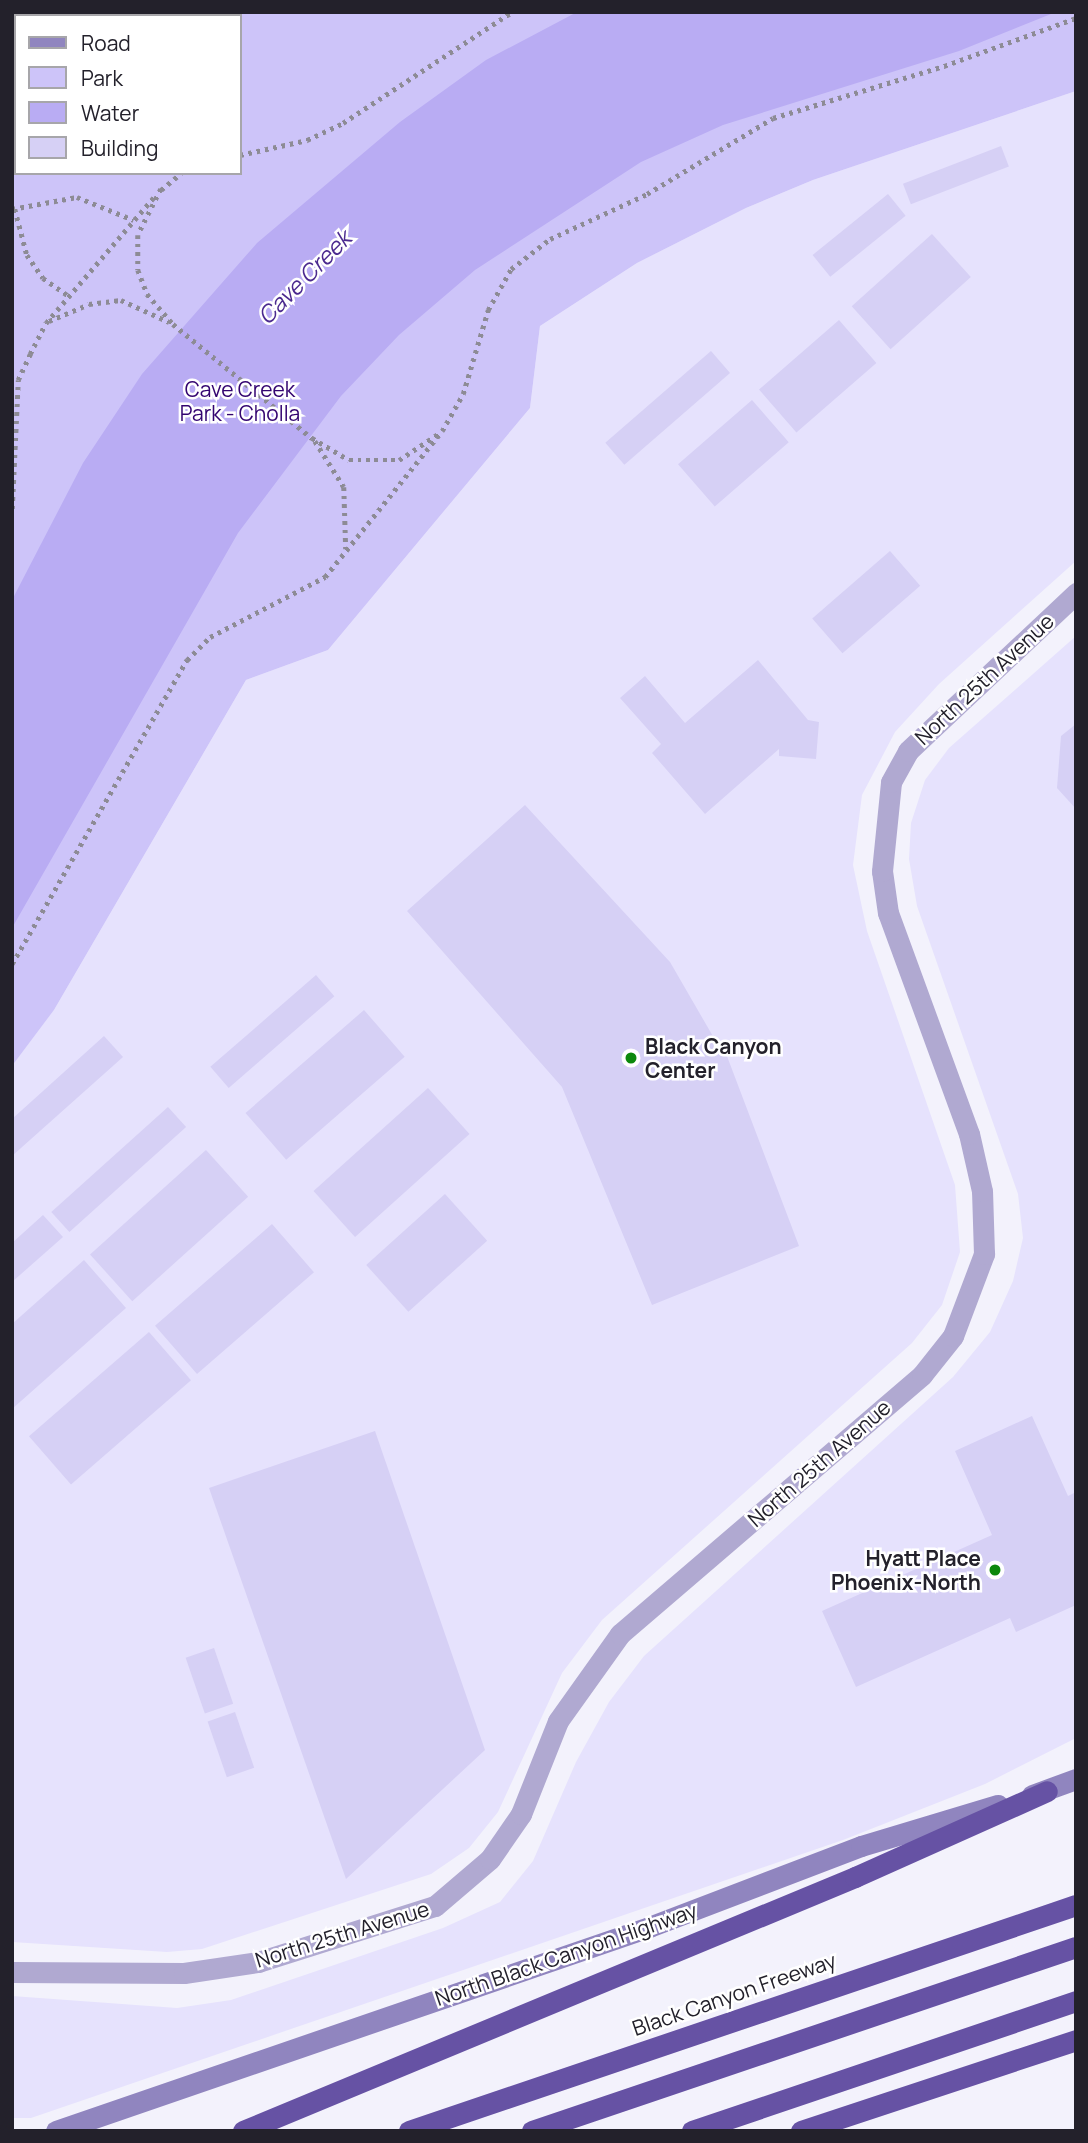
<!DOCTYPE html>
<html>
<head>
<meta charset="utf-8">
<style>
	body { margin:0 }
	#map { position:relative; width:1088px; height:2143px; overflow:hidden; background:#f3f2fc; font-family:Manrope,sans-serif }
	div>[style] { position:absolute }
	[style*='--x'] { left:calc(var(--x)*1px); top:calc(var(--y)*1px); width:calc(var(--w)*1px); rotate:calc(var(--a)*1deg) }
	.built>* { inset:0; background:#e6e2fd }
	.green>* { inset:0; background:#cdc4f9 }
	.water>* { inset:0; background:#b9acf3 }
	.building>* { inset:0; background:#d6d0f5; transform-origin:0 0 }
	.path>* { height:4.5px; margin-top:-2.25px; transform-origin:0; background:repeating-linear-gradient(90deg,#8d8b95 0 3.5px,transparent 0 8.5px) }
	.tertiary>* { height:21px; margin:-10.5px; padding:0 10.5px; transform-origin:10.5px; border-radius:10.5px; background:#b0a9d1 }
	.secondary>* { height:21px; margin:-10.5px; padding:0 10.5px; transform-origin:10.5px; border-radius:10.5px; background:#9085bf }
	.motorway>* { height:21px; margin:-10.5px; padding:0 10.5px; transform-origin:10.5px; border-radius:10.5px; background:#6652a4 }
	.dots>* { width:19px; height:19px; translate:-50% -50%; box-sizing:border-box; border:4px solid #fff; border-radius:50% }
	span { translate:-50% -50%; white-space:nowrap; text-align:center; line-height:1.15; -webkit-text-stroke:5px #fff; paint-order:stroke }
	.park-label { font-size:21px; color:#330470 }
	.street-label { font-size:21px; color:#23212b }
	.poi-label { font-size:21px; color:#23212b; font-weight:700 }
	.left { translate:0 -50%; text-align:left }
	.right { translate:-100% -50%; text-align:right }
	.water-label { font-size:23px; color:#4b2a8f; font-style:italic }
	.frame { position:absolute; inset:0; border:14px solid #23212b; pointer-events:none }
	.legend { position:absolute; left:14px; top:14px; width:228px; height:161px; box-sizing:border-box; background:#fff; border:2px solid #a7a6aa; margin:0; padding:9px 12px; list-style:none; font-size:21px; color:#23212b }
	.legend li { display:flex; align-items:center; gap:14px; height:35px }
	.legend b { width:35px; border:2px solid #a7a6aa }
</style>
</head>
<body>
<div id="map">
	<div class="built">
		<div style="clip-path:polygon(12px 12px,213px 12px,16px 16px,12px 80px)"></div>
		<div style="clip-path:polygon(1076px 91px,1076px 561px,939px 684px,895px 732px,862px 795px,853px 865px,867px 931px,955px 1185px,960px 1252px,942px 1305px,912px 1343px,602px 1620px,562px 1673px,498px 1812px,469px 1848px,431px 1874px,202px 1949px,167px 1952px,12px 1942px,12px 1066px,54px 1010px,246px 680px,328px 650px,530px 408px,540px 326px,637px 263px,746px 208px,813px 180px)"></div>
		<div style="clip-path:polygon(1076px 636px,1076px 1738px,985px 1784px,843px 1840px,31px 2118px,12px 2118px,12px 1996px,177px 2008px,231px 2000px,443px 1928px,500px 1902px,533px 1861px,576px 1762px,609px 1702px,644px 1656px,953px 1377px,990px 1332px,1013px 1281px,1023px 1238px,1018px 1194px,917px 906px,909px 859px,911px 823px,925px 780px,949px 748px)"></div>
	</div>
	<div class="green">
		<div style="clip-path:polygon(213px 12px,1076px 12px,1076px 91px,813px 180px,746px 208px,637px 263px,540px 326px,530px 408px,328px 650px,246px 680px,54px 1010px,12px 1066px,12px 80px,16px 173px,240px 173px,240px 16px,203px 16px)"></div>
	</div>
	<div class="water">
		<div style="clip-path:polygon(577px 12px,1056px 12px,959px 51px,723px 125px,641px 162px,475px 270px,399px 335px,341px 396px,238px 533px,12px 928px,12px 600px,83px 463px,142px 374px,257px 243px,400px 122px,486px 60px)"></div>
	</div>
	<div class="building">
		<div style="clip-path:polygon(72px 12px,141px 12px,141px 13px,73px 16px)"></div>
		<div style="left:1001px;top:146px;width:22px;height:105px;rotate:69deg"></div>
		<div style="left:888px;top:194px;width:28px;height:97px;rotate:51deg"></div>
		<div style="left:932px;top:234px;width:58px;height:108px;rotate:48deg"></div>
		<div style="left:839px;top:320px;width:57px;height:106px;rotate:49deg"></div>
		<div style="left:711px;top:351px;width:29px;height:140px;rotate:49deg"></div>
		<div style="left:752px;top:400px;width:56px;height:98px;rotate:49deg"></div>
		<div style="left:890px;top:551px;width:46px;height:103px;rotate:49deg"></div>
		<div style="clip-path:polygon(758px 660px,808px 720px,819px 722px,816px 759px,779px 756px,779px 749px,705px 814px,652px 753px,661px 744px,620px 698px,645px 676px,685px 723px)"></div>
		<div style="clip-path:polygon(1076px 724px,1076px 809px,1057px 788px,1061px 736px)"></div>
		<div style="clip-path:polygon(525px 805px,670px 962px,718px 1045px,722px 1043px,799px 1246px,652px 1305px,562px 1087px,407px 911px)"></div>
		<div style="left:316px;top:975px;width:28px;height:140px;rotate:49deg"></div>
		<div style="left:364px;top:1010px;width:62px;height:157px;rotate:49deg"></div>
		<div style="clip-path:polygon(104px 1036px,123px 1057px,12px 1156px,12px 1119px)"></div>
		<div style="left:428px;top:1088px;width:62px;height:154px;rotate:48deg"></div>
		<div style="left:168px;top:1107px;width:27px;height:157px;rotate:48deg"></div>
		<div style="left:206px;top:1150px;width:63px;height:156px;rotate:48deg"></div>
		<div style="left:445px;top:1194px;width:63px;height:106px;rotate:48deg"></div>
		<div style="clip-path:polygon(43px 1215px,63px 1237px,12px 1282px,12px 1243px)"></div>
		<div style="left:272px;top:1224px;width:64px;height:155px;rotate:49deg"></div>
		<div style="clip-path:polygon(84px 1260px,126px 1308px,12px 1409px,12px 1324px)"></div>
		<div style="left:149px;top:1332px;width:64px;height:159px;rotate:49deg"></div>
		<div style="clip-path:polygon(1032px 1416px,1068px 1496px,1076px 1492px,1076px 1605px,1016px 1632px,1010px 1618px,856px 1687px,822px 1611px,992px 1535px,955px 1451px)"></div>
		<div style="clip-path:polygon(375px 1431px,485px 1750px,346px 1879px,209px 1488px)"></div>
		<div style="left:214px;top:1648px;width:59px;height:30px;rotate:71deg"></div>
		<div style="left:235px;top:1712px;width:59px;height:29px;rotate:71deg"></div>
	</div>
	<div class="path">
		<div style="--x:240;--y:155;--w:69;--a:-12.6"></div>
		<div style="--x:307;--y:140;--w:40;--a:-25"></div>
		<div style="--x:343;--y:123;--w:202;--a:-33.3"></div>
		<div style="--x:161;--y:189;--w:51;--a:116.6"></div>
		<div style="--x:138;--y:235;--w:35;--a:90"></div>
		<div style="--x:138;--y:270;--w:26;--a:69"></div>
		<div style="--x:147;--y:294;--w:40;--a:49"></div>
		<div style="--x:173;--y:324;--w:180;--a:39.4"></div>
		<div style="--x:312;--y:438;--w:43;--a:30.7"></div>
		<div style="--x:349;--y:460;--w:50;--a:0"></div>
		<div style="--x:399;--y:460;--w:47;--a:-33.7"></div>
		<div style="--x:161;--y:190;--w:26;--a:-40"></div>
		<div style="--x:12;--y:209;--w:66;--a:-10.5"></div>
		<div style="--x:77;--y:197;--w:61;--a:22"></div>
		<div style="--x:15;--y:209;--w:48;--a:75.4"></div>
		<div style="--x:27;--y:255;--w:28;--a:55"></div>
		<div style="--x:43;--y:278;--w:32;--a:35"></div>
		<div style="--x:49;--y:321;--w:43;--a:-23"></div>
		<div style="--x:89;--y:304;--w:32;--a:-7"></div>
		<div style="--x:121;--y:300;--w:53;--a:24.6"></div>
		<div style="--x:315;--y:441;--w:54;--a:57.8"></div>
		<div style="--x:344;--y:487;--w:62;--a:88.2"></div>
		<div style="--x:12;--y:509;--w:129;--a:-87.3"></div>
		<div style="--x:18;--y:380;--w:29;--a:-65"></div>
		<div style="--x:30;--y:354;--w:35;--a:-63"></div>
		<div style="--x:46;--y:323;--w:167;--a:-49.4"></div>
		<div style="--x:12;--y:964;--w:351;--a:-60.1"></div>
		<div style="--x:187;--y:660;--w:33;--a:-45"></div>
		<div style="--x:210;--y:637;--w:130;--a:-27.6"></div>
		<div style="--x:325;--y:577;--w:187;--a:-51.3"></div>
		<div style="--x:442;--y:431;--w:43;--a:-60.4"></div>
		<div style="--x:463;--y:394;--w:88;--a:-73.4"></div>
		<div style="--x:488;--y:310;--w:47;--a:-60.7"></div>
		<div style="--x:511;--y:269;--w:49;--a:-37.6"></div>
		<div style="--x:550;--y:239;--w:107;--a:-24.9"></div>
		<div style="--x:647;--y:194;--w:147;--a:-31.1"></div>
		<div style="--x:773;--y:118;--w:179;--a:-16.9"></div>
		<div style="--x:944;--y:66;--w:140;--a:-20"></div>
	</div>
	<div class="tertiary">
		<div style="--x:12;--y:1972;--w:172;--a:0.3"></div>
		<div style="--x:184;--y:1973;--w:75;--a:-8.5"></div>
		<div style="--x:258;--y:1962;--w:186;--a:-17.6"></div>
		<div style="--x:435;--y:1906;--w:72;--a:-40.5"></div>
		<div style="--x:490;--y:1859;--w:55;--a:-55.4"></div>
		<div style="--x:521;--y:1814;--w:100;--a:-68.3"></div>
		<div style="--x:558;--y:1721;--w:107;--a:-54.5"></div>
		<div style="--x:620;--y:1634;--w:398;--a:-40.6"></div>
		<div style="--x:922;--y:1375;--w:50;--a:-51.5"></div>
		<div style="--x:953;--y:1336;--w:88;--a:-69.3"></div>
		<div style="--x:984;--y:1254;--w:63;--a:-91.8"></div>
		<div style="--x:982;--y:1191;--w:58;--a:-102.8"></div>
		<div style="--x:969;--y:1134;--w:235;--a:-110.1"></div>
		<div style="--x:888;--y:913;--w:42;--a:-98.1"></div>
		<div style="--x:882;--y:871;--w:89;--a:-84.2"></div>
		<div style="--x:891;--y:782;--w:35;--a:-61"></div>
		<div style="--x:908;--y:751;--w:231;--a:-43.2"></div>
	</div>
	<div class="secondary">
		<div style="--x:1032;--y:1795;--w:47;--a:-20"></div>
		<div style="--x:56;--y:2131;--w:627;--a:-18.98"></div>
		<div style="--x:649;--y:1927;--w:227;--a:-20.9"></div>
		<div style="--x:861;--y:1846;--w:143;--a:-16.7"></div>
	</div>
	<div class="motorway">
		<div style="--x:243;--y:2131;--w:663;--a:-22.54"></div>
		<div style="--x:855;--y:1877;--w:210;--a:-24.1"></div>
		<div style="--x:409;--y:2131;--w:704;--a:-18.72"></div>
		<div style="--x:532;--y:2131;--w:574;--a:-18.69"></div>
		<div style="--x:692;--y:2131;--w:405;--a:-18.7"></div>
		<div style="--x:801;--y:2131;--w:290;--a:-18.3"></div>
	</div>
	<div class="dots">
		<div style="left:631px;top:1058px;background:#0c880c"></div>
		<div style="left:995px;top:1570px;background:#0c880c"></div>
	</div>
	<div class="park-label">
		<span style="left:240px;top:401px">Cave Creek<br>Park - Cholla</span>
	</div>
	<div class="street-label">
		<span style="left:984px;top:679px;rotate:-43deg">North 25th Avenue</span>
		<span style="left:819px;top:1463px;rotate:-41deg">North 25th Avenue</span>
		<span style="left:342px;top:1934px;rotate:-17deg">North 25th Avenue</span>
		<span style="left:566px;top:1954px;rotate:-19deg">North Black Canyon Highway</span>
		<span style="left:734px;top:1994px;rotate:-19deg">Black Canyon Freeway</span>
	</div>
	<div class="poi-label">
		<span class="left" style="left:645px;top:1058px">Black Canyon<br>Center</span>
		<span class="right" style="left:981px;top:1570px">Hyatt Place<br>Phoenix-North</span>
	</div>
	<div class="water-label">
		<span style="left:304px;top:277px;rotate:-45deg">Cave Creek</span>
	</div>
	<div class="frame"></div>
	<ul class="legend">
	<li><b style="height:9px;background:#9085bf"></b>Road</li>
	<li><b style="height:19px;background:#cdc4f9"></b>Park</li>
	<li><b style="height:19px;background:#b9acf3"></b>Water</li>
	<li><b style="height:19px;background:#d6d0f5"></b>Building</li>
	</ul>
</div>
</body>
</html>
